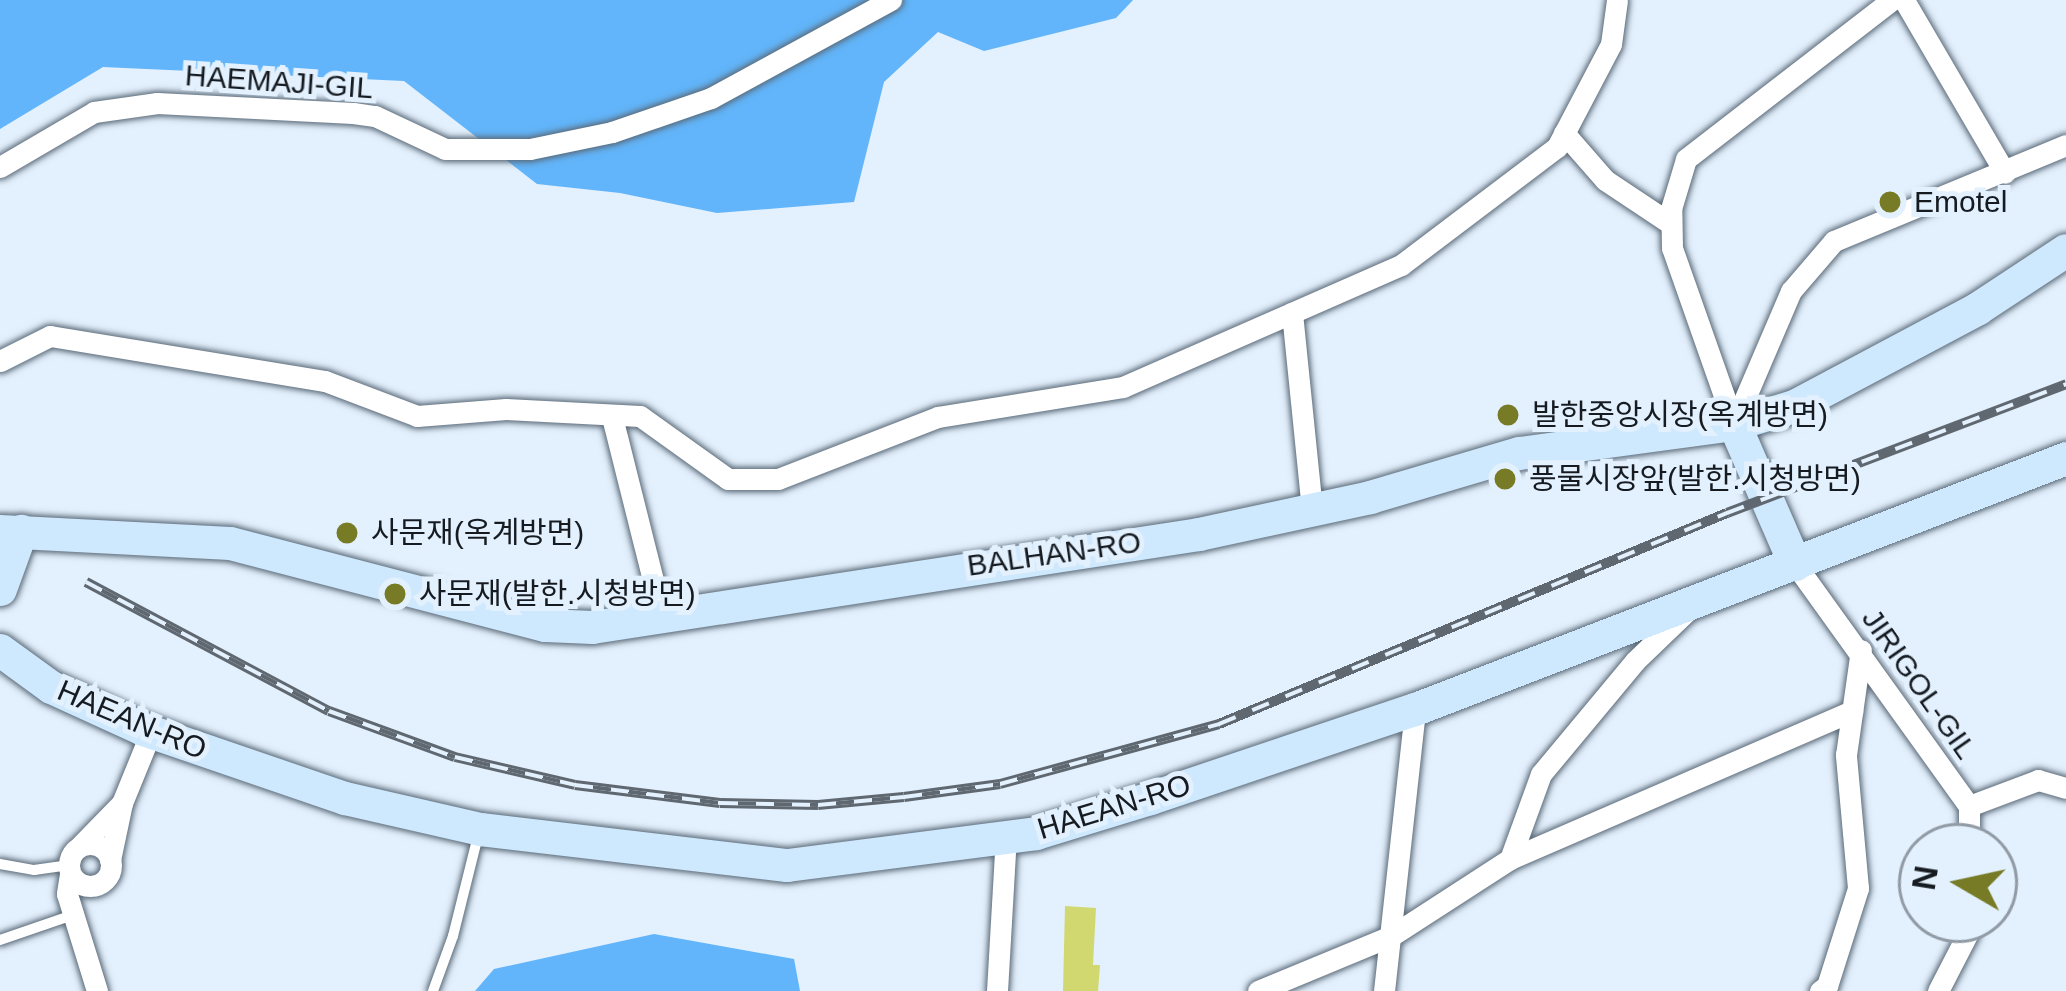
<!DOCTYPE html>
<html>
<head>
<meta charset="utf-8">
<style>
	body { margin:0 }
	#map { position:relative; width:2066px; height:991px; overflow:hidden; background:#e3f0fd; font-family:Arial,"Noto Sans KR",sans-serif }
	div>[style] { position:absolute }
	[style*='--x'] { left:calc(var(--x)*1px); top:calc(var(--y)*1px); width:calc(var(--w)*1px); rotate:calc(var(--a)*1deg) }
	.forest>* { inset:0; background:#62b5fa }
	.building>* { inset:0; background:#d1d870 }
	.roads { filter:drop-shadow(0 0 3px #5a6977) drop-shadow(0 0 3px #5a6977) }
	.lane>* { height:10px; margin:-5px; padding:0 5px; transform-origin:5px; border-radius:5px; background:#fff }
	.street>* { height:21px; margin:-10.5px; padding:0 10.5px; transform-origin:10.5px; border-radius:10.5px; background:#fff }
	.street>.ring { margin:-10.5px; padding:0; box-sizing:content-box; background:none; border:21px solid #fff; border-radius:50% }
	.secondary>* { height:33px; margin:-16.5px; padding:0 16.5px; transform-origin:16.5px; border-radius:16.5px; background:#cee8fd }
	.rail>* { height:10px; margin-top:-5px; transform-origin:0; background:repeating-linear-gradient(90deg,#e3f0fd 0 18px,#5f6870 0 36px); box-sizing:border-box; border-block:3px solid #5f6870 }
	.dots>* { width:33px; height:33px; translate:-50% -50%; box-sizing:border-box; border:6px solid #e3f0fd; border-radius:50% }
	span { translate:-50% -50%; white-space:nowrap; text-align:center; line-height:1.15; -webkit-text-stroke:10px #e3f0fd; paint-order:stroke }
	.street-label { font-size:30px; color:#151b21 }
	.poi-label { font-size:30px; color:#151b21 }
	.left { translate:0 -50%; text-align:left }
	.north { position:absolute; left:1898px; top:823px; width:120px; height:120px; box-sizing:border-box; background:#e3f0fd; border:3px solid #919ba5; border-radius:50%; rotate:279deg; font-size:33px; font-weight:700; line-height:48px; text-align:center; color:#151b21 }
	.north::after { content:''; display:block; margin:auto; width:42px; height:54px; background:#777b25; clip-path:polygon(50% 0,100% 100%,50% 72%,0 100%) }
</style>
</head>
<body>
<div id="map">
	<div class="forest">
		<div style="clip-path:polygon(0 0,1133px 0,1116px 18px,984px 51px,938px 32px,884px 82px,854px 202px,717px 213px,620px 193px,537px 184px,404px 81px,103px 67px,0 129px)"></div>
		<div style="clip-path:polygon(654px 934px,794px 959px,800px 991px,475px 991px,494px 969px)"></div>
	</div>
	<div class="building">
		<div style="clip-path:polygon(1065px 906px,1096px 908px,1093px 965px,1100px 965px,1098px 991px,1063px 991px)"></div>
	</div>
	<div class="roads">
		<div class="lane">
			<div style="--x:0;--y:864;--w:35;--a:10"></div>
			<div style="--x:34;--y:870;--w:34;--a:-8"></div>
			<div style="--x:0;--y:940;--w:77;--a:-18.9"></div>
			<div style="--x:433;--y:991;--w:59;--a:-70"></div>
			<div style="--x:453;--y:936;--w:107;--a:-76"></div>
		</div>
		<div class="street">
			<div style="--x:1904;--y:0;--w:200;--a:59.7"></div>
			<div style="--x:1564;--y:133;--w:62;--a:48.9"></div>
			<div style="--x:1605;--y:180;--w:79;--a:33.7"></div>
			<div style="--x:0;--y:167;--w:109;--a:-30.3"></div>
			<div style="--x:94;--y:112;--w:64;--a:-8.1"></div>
			<div style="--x:157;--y:103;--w:196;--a:2.9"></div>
			<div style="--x:353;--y:113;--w:22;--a:8"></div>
			<div style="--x:375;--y:116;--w:77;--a:25.2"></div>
			<div style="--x:445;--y:149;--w:85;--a:0"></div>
			<div style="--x:530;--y:149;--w:84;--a:-11.7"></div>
			<div style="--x:612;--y:132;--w:105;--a:-19"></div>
			<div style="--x:711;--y:98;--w:205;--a:-28.6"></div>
			<div style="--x:1292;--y:313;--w:198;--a:84.2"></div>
			<div style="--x:0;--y:361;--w:56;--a:-26.6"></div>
			<div style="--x:50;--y:336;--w:279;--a:9.3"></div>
			<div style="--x:325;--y:381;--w:98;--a:20.8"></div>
			<div style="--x:417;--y:416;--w:89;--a:-4.5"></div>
			<div style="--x:506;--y:409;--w:134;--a:3"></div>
			<div style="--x:640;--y:416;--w:108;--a:35.6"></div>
			<div style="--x:728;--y:479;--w:50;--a:0"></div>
			<div style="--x:778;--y:479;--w:172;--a:-21.2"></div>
			<div style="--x:938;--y:417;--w:187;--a:-9.2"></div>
			<div style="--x:1123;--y:387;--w:304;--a:-23.7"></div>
			<div style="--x:1401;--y:265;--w:196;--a:-37.1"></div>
			<div style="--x:1557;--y:147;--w:116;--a:-62.3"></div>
			<div style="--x:1611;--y:44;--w:44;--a:-82.2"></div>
			<div style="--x:612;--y:417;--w:205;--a:75.9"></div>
			<div style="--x:1734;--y:424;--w:187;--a:-109.4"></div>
			<div style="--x:1672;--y:248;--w:39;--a:-91"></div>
			<div style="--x:1671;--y:209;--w:52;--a:-73.3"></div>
			<div style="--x:1686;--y:159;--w:260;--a:-37.7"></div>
			<div style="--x:1734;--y:424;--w:145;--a:-66.8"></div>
			<div style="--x:1791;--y:291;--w:66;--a:-49.3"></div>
			<div style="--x:1834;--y:241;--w:251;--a:-22.5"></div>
			<div style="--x:1795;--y:564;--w:298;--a:54.3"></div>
			<div style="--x:1969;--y:806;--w:41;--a:90"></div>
			<div style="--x:1969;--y:806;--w:74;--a:-20.6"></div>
			<div style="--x:2038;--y:780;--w:29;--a:16"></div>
			<div class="ring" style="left:69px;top:844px;width:21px;height:21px"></div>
			<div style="--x:81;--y:845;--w:59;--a:-45.7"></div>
			<div style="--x:122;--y:803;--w:77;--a:-67.8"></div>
			<div style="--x:1510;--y:859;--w:373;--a:-23.4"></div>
			<div style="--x:110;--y:860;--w:58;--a:-78.1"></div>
			<div style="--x:70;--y:874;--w:20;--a:99"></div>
			<div style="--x:67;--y:894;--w:102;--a:72.8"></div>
			<div style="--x:997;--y:991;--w:156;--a:-86.7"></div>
			<div style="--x:1258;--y:991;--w:144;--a:-22.5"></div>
			<div style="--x:1391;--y:936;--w:142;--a:-32.9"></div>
			<div style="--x:1510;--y:859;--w:90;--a:-70"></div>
			<div style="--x:1541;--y:774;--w:147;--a:-50.2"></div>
			<div style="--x:1635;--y:661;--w:74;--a:-43.9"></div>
			<div style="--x:1384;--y:991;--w:284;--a:-83.7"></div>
			<div style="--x:1820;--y:991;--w:9;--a:-36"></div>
			<div style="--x:1827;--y:986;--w:103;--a:-72.4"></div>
			<div style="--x:1858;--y:888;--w:134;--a:-95.2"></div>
			<div style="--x:1846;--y:755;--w:106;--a:-81.9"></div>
			<div style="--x:1938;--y:991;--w:65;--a:-62.7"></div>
			<div style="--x:1968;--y:933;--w:14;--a:-90"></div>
		</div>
		<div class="secondary">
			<div style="--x:1734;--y:424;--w:153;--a:66.5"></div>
			<div style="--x:0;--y:531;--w:230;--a:3"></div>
			<div style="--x:230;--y:543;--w:325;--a:14.6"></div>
			<div style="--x:545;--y:625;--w:47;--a:2.4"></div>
			<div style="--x:592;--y:627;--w:614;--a:-8.71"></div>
			<div style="--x:1199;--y:534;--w:175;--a:-12.2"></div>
			<div style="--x:1370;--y:497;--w:155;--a:-16.5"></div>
			<div style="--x:1519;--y:453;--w:217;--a:-7.7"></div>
			<div style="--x:1734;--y:424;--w:63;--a:-16.7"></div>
			<div style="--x:1794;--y:406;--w:208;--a:-28"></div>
			<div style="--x:1978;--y:308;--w:105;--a:-33.4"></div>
			<div style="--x:0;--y:589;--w:62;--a:-70.1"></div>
			<div style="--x:0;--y:650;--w:63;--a:36"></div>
			<div style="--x:51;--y:687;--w:101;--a:24.5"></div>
			<div style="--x:143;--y:729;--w:213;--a:18.9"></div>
			<div style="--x:345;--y:798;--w:139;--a:12.9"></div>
			<div style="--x:480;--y:829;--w:309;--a:6.7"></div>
			<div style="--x:787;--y:865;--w:251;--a:-7.3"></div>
			<div style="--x:1036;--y:833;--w:119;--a:-17.1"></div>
			<div style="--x:1150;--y:798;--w:280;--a:-18.6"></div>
			<div style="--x:1415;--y:709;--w:698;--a:-21.08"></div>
		</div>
	</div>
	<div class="rail">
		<div style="--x:86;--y:582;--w:275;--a:28"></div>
		<div style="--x:329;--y:711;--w:134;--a:20.1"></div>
		<div style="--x:455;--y:757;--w:123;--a:13.1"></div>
		<div style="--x:575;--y:785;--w:146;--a:7.1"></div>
		<div style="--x:720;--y:803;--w:98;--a:1.2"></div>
		<div style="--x:818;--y:805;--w:86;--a:-5.3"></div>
		<div style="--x:904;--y:797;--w:97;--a:-7.7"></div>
		<div style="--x:1000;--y:784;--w:227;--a:-15.3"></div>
		<div style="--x:1219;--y:724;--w:550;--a:-22.56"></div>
		<div style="--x:1727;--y:513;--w:363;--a:-20.8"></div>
	</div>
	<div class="dots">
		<div style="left:1890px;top:202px;background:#777b25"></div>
		<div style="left:1508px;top:415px;background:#777b25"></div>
		<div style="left:1505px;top:479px;background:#777b25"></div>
		<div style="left:347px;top:533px;background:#777b25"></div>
		<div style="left:395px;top:594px;background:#777b25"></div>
	</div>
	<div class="street-label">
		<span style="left:279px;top:82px;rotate:4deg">HAEMAJI-GIL</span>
		<span style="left:1054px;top:554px;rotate:-8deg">BALHAN-RO</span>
		<span style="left:1919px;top:684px;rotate:55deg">JIRIGOL-GIL</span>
		<span style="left:132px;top:720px;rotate:23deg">HAEAN-RO</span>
		<span style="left:1114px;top:807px;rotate:-17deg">HAEAN-RO</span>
	</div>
	<div class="poi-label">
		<span class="left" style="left:1914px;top:202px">Emotel</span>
		<span class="left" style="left:1532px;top:415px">발한중앙시장(옥계방면)</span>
		<span class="left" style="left:1529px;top:479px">풍물시장앞(발한.시청방면)</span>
		<span class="left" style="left:371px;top:533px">사문재(옥계방면)</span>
		<span class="left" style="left:419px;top:594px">사문재(발한.시청방면)</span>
	</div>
	<div class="north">N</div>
</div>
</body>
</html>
